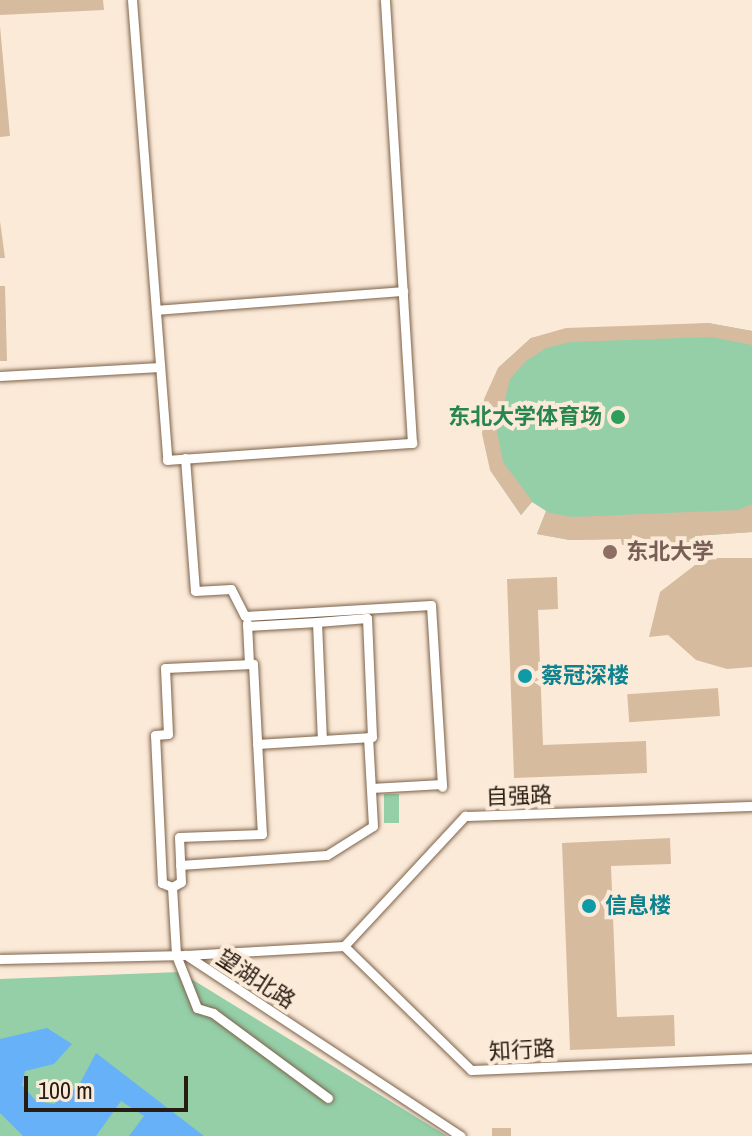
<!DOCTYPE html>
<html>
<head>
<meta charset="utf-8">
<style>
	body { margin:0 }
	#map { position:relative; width:752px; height:1136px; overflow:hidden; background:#fcead9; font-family:"Archivo Narrow","Noto Sans SC",sans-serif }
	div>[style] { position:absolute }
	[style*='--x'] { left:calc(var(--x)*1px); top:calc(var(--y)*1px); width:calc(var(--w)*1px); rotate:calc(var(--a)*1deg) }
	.green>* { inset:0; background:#94cfa8; transform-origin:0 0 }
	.water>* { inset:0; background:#67b1f8 }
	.building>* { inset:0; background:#d6bb9f; transform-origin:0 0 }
	.roads { filter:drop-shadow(0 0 2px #7c634a) drop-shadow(0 0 2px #7c634a) }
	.minor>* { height:9px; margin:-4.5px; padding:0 4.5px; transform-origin:4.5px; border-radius:4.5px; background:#fff }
	.dots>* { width:22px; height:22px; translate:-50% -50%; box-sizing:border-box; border:4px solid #fcead9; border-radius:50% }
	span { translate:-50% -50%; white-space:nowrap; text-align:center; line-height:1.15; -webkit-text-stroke:8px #fcead9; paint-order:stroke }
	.leisure-label { font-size:22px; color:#27864d; font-weight:700 }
	.right { translate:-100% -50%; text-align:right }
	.education-label { font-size:22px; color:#785e54; font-weight:700 }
	.left { translate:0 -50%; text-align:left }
	.culture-label { font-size:22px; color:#0d838f; font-weight:700 }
	.street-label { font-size:22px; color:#271c12 }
	.scale { position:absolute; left:24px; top:1076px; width:164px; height:36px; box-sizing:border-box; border:4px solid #271c12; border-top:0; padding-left:10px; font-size:24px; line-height:28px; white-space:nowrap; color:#271c12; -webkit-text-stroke:6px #fcead9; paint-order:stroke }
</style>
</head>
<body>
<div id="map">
	<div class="green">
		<div style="clip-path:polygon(708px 323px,752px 331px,752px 532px,695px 536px,695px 542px,622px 545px,621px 539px,570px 540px,537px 534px,546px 511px,532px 502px,521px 515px,490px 470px,498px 368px,531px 338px)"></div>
		<div style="left:384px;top:794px;width:15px;height:29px"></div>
		<div style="clip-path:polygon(180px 972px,447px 1136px,0 1136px,0 979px)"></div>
	</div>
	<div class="water">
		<div style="clip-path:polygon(47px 1028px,72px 1044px,54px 1064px,25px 1071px,22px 1085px,36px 1101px,54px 1104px,79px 1085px,96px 1053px,204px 1136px,129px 1136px,144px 1116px,121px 1101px,96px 1136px,23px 1136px,0 1113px,0 1039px)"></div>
	</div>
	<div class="building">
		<div style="clip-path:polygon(0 0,103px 0,104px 10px,0 15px)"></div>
		<div style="clip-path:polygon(0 26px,10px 136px,0 137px)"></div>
		<div style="clip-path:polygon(0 221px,5px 258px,0 258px)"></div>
		<div style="clip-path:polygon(0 286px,5px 286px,7px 361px,0 361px)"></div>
		<div style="clip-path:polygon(708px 323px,752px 331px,752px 345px,711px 337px,571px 342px,546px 348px,526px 361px,510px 379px,497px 432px,503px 462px,532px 501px,521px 515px,490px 470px,482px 434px,484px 399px,498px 368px,531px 338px,566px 328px)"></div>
		<div style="clip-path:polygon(752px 504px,752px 532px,694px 536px,695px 542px,622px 545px,622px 539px,570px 540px,537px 534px,546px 512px,571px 517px,738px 510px)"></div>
		<div style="clip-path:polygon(715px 558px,752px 558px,752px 667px,727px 669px,696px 660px,668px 635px,649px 637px,660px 592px,695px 565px)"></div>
		<div style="clip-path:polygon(557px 577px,558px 609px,538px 610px,543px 745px,646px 741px,647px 773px,514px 778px,507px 579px)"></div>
		<div style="left:718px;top:688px;width:28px;height:91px;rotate:86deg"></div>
		<div style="clip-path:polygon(670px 838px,671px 864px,611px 866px,617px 1017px,674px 1015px,675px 1046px,570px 1050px,562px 843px)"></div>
		<div style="left:492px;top:1128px;width:19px;height:8px"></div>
	</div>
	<div class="roads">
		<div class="minor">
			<div style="--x:132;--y:0;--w:461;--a:85.6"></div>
			<div style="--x:167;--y:460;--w:246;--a:-4"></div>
			<div style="--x:412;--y:443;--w:444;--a:-93.5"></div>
			<div style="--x:156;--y:310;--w:248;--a:-4.4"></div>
			<div style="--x:0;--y:376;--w:160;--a:-3.2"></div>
			<div style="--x:185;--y:458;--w:133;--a:85.7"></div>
			<div style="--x:195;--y:591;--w:36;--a:-3"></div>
			<div style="--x:231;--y:589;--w:30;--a:63"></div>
			<div style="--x:245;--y:616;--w:186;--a:-3.4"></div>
			<div style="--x:431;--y:605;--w:182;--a:86.5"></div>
			<div style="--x:247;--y:623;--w:41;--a:87.2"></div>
			<div style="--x:247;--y:626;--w:70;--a:-3.3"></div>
			<div style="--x:317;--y:622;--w:118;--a:87.6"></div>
			<div style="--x:257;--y:744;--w:115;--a:-3.5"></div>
			<div style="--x:372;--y:737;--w:119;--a:-92.4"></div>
			<div style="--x:367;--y:618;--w:50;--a:175.4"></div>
			<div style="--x:371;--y:788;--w:71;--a:-3.2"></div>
			<div style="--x:180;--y:865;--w:147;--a:-3.9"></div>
			<div style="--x:327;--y:855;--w:54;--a:-32.2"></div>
			<div style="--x:373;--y:826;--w:89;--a:-93.2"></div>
			<div style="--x:172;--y:887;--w:11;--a:-158"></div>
			<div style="--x:162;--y:883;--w:148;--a:-92.7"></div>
			<div style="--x:155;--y:735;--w:13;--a:-4"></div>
			<div style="--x:168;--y:734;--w:66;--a:-92.6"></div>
			<div style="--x:165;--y:668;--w:88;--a:-2.6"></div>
			<div style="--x:253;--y:664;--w:170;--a:87"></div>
			<div style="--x:262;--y:834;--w:83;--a:177.9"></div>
			<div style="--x:179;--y:837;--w:45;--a:87.5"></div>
			<div style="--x:181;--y:882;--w:10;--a:151"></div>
			<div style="--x:172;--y:887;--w:68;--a:86.6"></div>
			<div style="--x:176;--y:955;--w:57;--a:68.4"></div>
			<div style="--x:197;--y:1008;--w:17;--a:17"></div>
			<div style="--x:213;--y:1013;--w:143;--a:36.5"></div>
			<div style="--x:344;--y:946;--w:178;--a:-47.1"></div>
			<div style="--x:465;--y:816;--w:287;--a:-2"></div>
			<div style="--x:344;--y:946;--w:177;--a:44.3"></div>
			<div style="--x:471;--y:1070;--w:281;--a:-2.4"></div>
			<div style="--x:186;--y:955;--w:158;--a:-3.3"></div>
			<div style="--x:0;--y:959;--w:186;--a:-1.2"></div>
			<div style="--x:186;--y:955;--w:329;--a:33.4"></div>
		</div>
	</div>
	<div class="dots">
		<div style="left:618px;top:417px;background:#2e9e5b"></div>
		<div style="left:610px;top:552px;background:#8d6e63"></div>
		<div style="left:525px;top:676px;background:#0f9aa8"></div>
		<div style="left:589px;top:906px;background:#0f9aa8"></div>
	</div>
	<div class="leisure-label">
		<span class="right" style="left:602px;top:417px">东北大学体育场</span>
	</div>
	<div class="education-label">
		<span class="left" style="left:626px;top:552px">东北大学</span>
	</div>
	<div class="culture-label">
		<span class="left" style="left:541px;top:676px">蔡冠深楼</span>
		<span class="left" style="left:605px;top:906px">信息楼</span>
	</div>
	<div class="street-label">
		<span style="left:519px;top:796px;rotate:-2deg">自强路</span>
		<span style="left:256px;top:979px;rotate:33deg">望湖北路</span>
		<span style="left:522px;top:1050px;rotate:-3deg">知行路</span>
	</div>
	<div class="scale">100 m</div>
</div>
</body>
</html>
